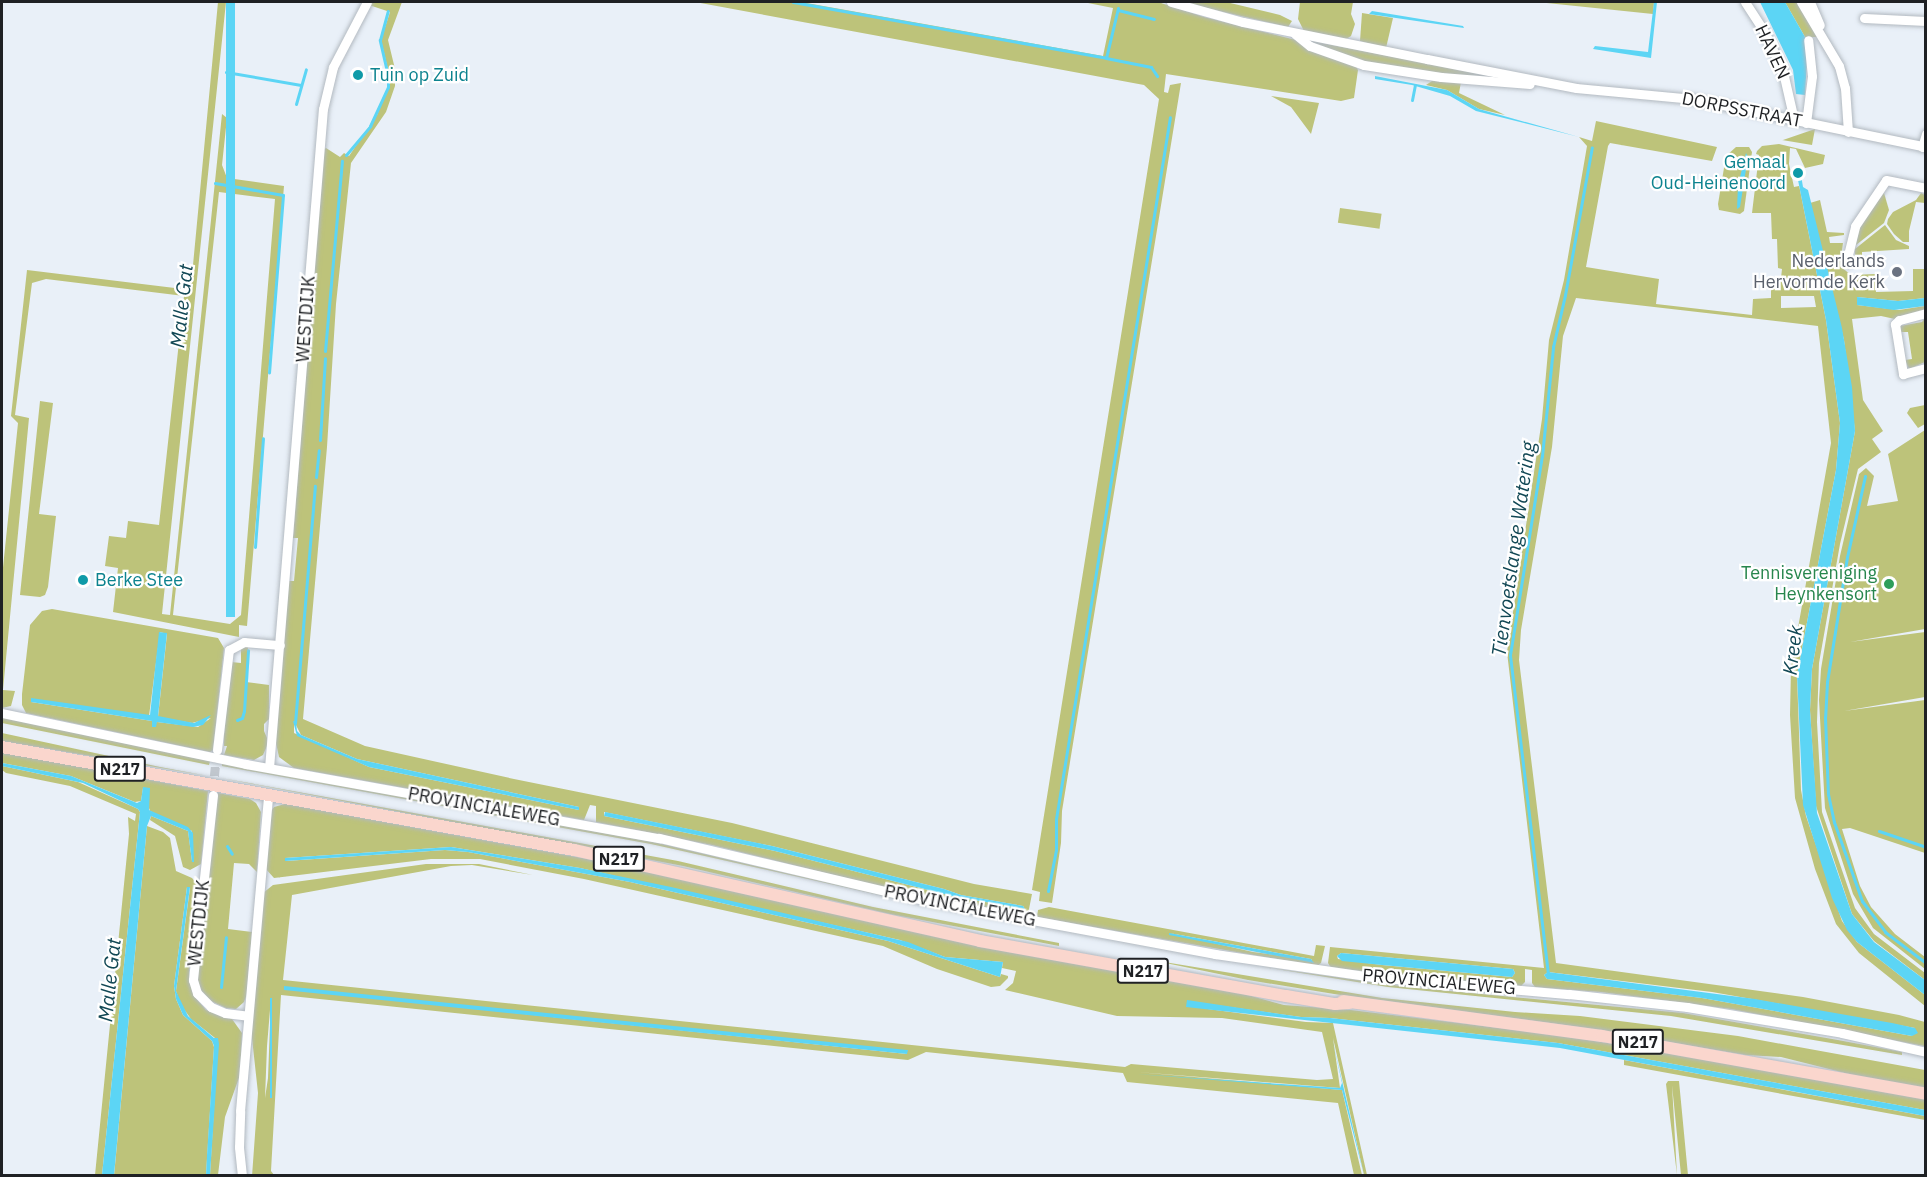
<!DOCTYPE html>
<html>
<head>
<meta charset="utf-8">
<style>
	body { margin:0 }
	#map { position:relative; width:1927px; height:1177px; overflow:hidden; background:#e9f0f8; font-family:"IBM Plex Sans",sans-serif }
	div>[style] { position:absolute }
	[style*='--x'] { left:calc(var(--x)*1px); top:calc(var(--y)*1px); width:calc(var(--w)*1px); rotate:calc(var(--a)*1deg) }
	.green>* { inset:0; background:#bdc37a; transform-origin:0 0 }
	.water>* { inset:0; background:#5cd5f5; transform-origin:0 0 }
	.stream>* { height:3px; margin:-1.5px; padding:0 1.5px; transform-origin:1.5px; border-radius:1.5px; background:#5cd5f5 }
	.minor-tunnel>* { height:9px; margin-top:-4.5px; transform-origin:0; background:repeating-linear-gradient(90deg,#c1c7ce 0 9px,transparent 0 13.5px) }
	.roads { filter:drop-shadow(0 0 2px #b2b9c0) drop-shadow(0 0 2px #b2b9c0) }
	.minor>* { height:9px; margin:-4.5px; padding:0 4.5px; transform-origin:4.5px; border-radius:4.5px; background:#fff }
	.major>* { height:12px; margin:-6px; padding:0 6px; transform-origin:6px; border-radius:6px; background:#fad6cd }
	.dots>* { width:16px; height:16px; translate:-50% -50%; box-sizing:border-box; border:3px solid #fff; border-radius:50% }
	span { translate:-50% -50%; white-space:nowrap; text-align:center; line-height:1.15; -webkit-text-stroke:4.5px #fff; paint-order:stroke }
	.shield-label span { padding:2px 4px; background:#fff; border:2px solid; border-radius:4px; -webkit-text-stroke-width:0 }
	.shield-label { font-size:16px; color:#1f2124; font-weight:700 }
	.street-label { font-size:18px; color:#1f2124 }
	.culture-label { font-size:18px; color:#0d838f }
	.left { translate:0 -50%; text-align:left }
	.right { translate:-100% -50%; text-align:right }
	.worship-label { font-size:18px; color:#5b616d }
	.leisure-label { font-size:18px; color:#27864d }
	.water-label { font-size:20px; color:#124855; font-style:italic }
	.frame { position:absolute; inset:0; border:3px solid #1f2124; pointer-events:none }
</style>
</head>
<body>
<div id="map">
	<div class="green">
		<div style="clip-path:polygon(evenodd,218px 2px,226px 2px,162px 614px,170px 615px,222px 114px,227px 118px,222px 165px,227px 178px,284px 186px,247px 626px,239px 625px,239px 637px,113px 612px,118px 568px,105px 566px,109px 536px,126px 538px,128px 521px,159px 525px,184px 296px,46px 279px,32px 283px,15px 415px,29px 418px,3px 690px,15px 691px,11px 706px,2px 708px,2px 577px,18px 423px,11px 416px,27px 270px,183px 289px,191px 286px,218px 2px,219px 192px,275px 199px,241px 615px,230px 624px,173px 615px,219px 192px)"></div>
		<div style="clip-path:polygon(evenodd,371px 2px,402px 2px,388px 40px,395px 69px,395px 86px,386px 112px,351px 163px,336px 304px,327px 447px,303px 719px,365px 746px,514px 779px,732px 823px,974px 884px,1032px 894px,1028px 914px,1024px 916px,882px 887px,712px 845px,596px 822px,596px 806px,590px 805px,584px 820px,294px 768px,279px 757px,275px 738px,289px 581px,294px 581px,298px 538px,293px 538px,323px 150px,326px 148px,340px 157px,344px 153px,349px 156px,377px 115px,388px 89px,390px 78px,381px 40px,390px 12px,369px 5px,371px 2px,294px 721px,301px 735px,357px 759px,579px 807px,579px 810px,369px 767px,294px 733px,294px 721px,371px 2px,604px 812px,772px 846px,944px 889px,961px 895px,1023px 906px,1025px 909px,952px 896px,775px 851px,604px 816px,604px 812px)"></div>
		<div style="clip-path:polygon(695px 2px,801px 2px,1103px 56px,1113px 8px,1083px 2px,1158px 2px,1204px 17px,1296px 40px,1308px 48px,1355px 65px,1358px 70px,1354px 98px,1341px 101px,1166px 74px,1164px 92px,1168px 93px,1170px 85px,1181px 83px,1062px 811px,1061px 843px,1052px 903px,1039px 901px,1040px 892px,1032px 890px,1159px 99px,1144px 85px)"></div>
		<div style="clip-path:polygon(1181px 2px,1226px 2px,1280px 15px,1292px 21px,1288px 27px)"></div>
		<div style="clip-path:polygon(1300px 2px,1353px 2px,1351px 14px,1355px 24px,1351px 36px,1346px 39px,1304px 31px,1298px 19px)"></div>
		<div style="clip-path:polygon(1537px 2px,1654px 2px,1653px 14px)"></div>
		<div style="clip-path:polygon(1785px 2px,1799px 2px,1821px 37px,1805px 37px)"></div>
		<div style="clip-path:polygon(1362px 13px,1393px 18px,1386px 48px,1360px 41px)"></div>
		<div style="clip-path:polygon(1310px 41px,1518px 80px,1518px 82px,1370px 65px,1316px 46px)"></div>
		<div style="clip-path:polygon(1432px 81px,1461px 82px,1459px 93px,1505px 115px,1479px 109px,1447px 90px,1426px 85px)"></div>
		<div style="clip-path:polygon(1271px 96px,1319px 103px,1311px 134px,1291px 107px)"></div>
		<div style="clip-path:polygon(evenodd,1596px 121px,1717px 147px,1712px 161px,1610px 143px,1608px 146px,1586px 267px,1659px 279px,1656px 304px,1752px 315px,1753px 299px,1771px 298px,1771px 283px,1773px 283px,1773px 279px,1781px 278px,1782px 269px,1778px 268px,1777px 239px,1772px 239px,1771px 213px,1752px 213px,1759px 155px,1756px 154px,1757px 151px,1762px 146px,1779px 144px,1825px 155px,1823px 164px,1805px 168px,1796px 149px,1790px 148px,1789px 164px,1794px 187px,1799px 186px,1800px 190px,1826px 320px,1840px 423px,1836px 470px,1797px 675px,1801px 790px,1806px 816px,1842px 921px,1857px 942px,1925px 995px,1925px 1006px,1859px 953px,1836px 924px,1815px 869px,1795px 798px,1790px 715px,1791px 667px,1831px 443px,1818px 326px,1576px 298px,1563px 336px,1552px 447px,1521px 630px,1519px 660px,1556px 963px,1803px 997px,1899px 1015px,1925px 1022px,1924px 1046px,1731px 1009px,1601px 992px,1535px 987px,1532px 983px,1532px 970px,1525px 969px,1525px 982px,1521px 986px,1331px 968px,1328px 963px,1330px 947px,1544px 968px,1507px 652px,1542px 419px,1549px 340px,1564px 280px,1587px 146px,1579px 137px,1592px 141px,1596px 121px,1781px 296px,1814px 296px,1816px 307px,1781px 308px,1781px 296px,1596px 121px,1341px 953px,1513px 969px,1515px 973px,1512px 977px,1382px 965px,1338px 959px,1337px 956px,1341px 953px,1596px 121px,1548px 972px,1712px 992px,1915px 1028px,1912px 1036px,1702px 998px,1547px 979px,1544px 975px,1548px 972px)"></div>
		<div style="clip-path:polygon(1815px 129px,1812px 145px,1782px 140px,1783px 140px)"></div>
		<div style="clip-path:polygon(1736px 147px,1749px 147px,1752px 152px,1744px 211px,1740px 214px,1719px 210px,1718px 204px,1726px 156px)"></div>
		<div style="clip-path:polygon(1884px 193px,1889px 210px,1884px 223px,1856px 245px,1858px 227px)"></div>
		<div style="clip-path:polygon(1921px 193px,1925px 195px,1925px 203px,1916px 202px,1909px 231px,1909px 242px,1903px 242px,1894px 234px,1887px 224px,1888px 219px,1893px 212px,1916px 200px)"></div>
		<div style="clip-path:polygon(1820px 200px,1827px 232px,1844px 233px,1844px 235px,1829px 237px,1830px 243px,1843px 243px,1840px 266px,1851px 275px,1875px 274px,1876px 292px,1913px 291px,1913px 269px,1925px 269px,1925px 298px,1898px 301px,1857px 297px,1857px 305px,1899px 310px,1925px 306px,1925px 311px,1895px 319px,1881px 316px,1852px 319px,1863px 400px,1883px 431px,1872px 439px,1881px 452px,1858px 469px,1840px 544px,1819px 663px,1817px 722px,1822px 812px,1855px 908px,1874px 934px,1925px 973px,1925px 980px,1874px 941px,1852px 914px,1816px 806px,1810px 710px,1812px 669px,1855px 431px,1844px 340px,1810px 203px)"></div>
		<div style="left:1340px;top:208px;width:42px;height:15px;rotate:8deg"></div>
		<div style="clip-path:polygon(1885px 225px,1896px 240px,1909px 246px,1909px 249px,1862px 252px,1862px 255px,1855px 255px,1855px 249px)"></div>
		<div style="clip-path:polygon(1925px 318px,1925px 362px,1909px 369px,1905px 360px,1912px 359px,1908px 332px,1900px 332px,1900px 326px,1922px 322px)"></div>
		<div style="clip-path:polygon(40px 401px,53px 403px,39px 514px,56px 516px,48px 587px,45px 595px,40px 597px,20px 595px)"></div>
		<div style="clip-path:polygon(1925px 405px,1925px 424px,1918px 428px,1907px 413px,1910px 408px)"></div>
		<div style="clip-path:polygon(1925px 430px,1925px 629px,1850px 642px,1925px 632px,1925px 697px,1844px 711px,1925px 700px,1925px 853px,1850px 828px,1842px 829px,1860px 886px,1871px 907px,1895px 934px,1925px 957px,1925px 969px,1873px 928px,1853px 894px,1825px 808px,1819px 700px,1821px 669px,1840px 556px,1859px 474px,1866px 468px,1874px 476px,1867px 506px,1898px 501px,1888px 454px)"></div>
		<div style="clip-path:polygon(evenodd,52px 609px,218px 638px,224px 648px,213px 750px,210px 752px,26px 713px,22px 705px,22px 694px,30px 625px,42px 611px,52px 609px,160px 632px,167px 634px,158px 717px,192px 723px,211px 718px,198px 727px,157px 722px,152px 726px,152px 721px,31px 702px,32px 699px,149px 716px,160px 632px)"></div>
		<div style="clip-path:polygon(241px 647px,248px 647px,246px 682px,269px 685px,269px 719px,264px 724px,264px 731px,267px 738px,267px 746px,263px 755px,254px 760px,224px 755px,227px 746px,224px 746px,224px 736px,231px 662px,241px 663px)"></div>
		<div style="clip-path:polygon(2px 717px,210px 761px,209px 765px,2px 723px)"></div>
		<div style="clip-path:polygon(2px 733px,160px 767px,208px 776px,2px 741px)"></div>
		<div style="clip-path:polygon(2px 752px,208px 791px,201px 864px,190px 870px,183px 867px,175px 836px,150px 820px,151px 816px,188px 831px,192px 861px,192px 831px,150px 811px,148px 805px,149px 788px,143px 788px,141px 801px,135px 802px,71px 776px,2px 763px)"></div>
		<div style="clip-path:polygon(222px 763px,653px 842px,906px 901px,651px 844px,222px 766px)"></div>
		<div style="clip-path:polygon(2px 766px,78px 782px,138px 809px,140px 812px,102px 1175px,95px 1175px,129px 834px,128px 817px,135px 821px,136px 814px,70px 786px,6px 773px,2px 770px)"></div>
		<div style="clip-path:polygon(221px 778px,678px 861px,873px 907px,1059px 943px,1059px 946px,890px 914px,683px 866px)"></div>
		<div style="clip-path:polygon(218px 793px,250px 799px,256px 803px,261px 812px,257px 872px,249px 864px,234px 863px,228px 929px,252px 932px,247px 994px,244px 1002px,236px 1009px,226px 1008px,211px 1001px,200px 989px,197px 976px,201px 932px,206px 911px,206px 886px)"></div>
		<div style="clip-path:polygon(evenodd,285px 804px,620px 865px,1233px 991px,1284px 1005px,1351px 1010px,1541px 1033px,1647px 1049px,1926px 1099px,1925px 1110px,1558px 1043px,1330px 1018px,1301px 1017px,1187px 1001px,1208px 1009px,1306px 1022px,1333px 1023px,1367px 1175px,1364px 1175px,1333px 1038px,1340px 1088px,1137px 1072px,1342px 1090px,1362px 1175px,1354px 1175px,1338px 1103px,1127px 1082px,1123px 1073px,926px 1052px,908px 1060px,281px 995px,271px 1171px,274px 1175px,252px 1176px,258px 1093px,251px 1029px,263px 893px,273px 885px,426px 864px,479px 864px,533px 875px,472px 865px,451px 866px,292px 895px,283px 980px,1125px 1067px,1131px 1064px,1317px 1080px,1333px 1079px,1322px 1032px,1222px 1018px,1117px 1016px,1005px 990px,1013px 983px,1016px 971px,1002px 968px,1003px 962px,945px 957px,900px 940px,580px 868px,451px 847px,285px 858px,286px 861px,445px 850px,468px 852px,630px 882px,888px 941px,1000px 977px,1001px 974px,1008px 976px,1008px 978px,1000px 986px,991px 987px,937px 969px,883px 946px,584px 879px,480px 859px,431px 859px,274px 878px,265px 868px,270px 813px,274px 807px,285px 804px,284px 989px,907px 1051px,907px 1054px,284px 989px,285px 804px,271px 998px,268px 1078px,265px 1098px,267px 1046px,271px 998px)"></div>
		<div style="clip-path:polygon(147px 826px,163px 832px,170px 838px,176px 871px,192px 878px,198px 885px,189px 973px,194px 996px,206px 1010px,232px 1019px,242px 1033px,240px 1075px,225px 1117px,218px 1175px,210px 1175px,218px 1038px,215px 1038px,191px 1019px,181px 1005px,176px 991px,190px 888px,187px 887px,174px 986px,176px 999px,183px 1015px,212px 1041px,214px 1047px,206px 1175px,114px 1176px)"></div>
		<div style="clip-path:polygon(evenodd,1049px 907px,1314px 956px,1316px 945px,1325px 946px,1321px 963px,1317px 966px,1037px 917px,1038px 910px,1049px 907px,1169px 933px,1311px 959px,1312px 960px,1253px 952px,1169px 933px)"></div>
		<div style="clip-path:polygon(1146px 959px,1382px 998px,1515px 1012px,1580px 1016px,1738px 1036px,1925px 1070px,1925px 1088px,1861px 1077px,1781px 1057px,1746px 1055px,1579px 1027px,1334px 994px,1248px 980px)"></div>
		<div style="clip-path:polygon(1263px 967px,1408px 987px,1683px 1013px,1838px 1040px,1902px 1052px,1902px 1055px,1671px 1016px,1388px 987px)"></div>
		<div style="clip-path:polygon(1624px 1060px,1925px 1116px,1925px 1120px,1624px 1065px)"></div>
		<div style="clip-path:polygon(1668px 1081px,1679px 1081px,1688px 1175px,1681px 1175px,1672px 1085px,1677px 1175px,1666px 1084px)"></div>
	</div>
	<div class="water">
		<div style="left:226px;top:2px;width:9px;height:615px"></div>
		<div style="clip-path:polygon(1654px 2px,1657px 2px,1651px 58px,1593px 49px,1595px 46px,1648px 52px)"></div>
		<div style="clip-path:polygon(1760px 2px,1785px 2px,1805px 37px,1807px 60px,1805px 95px,1796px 94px,1793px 70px)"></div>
		<div style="clip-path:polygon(1372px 11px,1463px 26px,1464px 28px,1369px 14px)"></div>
		<div style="clip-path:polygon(1375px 76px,1447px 90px,1479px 109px,1579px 137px,1476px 111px,1450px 96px,1412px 85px,1375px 79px)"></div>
		<div style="clip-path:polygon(1746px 153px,1748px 157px,1740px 207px,1737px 209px,1738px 185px)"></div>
		<div style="clip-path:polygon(1797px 175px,1801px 175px,1803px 187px,1808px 190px,1842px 328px,1852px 387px,1855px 431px,1812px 669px,1810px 710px,1817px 813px,1852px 914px,1874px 942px,1925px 980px,1925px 995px,1857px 942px,1847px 930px,1832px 898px,1803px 805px,1797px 675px,1836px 470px,1840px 423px,1826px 320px)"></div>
		<div style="clip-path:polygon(1857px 297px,1898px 301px,1925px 298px,1925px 306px,1894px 310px,1857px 305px)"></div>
		<div style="clip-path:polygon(159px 632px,167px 633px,158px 716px,194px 723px,211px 715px,203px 725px,193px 727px,157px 722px,156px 727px,152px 727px,152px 721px,31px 702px,31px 698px,150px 715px)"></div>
		<div style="clip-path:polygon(293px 721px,296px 722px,297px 731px,301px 735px,357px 759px,579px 807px,579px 810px,369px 767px,297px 736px)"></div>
		<div style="clip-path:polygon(2px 763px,71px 776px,137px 803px,141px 801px,143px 787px,150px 788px,149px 810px,188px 827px,193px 833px,194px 862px,192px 862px,188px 831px,151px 816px,147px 826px,114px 1175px,102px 1175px,140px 812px,138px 809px,83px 783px,2px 766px)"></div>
		<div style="clip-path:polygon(605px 812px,772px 846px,944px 889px,961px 895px,1023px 906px,1025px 909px,952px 896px,775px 851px,604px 816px)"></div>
		<div style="clip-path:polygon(451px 847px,580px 868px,671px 887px,908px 942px,945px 957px,1003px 962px,1000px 977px,888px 941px,630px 882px,468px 852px,445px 850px,285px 861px,285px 858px)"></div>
		<div style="clip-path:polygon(187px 887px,190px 887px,176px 991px,188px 1016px,214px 1038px,218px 1038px,219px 1044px,210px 1175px,206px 1175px,207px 1155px,214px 1046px,212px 1041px,183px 1015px,176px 999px,174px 986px)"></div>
		<div style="clip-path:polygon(1169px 933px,1311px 959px,1314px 963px,1169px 935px)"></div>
		<div style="clip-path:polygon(1341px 953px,1513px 969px,1515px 973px,1512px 977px,1382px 965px,1342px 961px,1337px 956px)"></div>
		<div style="clip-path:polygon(1548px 972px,1755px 999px,1892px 1023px,1915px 1028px,1918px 1033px,1912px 1036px,1702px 998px,1547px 979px,1544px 975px)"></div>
		<div style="clip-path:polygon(284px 986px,907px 1050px,908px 1050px,907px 1054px,284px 990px)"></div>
		<div style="left:270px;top:998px;width:2px;height:100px"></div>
		<div style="clip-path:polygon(1187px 1000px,1301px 1017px,1330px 1018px,1558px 1043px,1925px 1110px,1925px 1116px,1560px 1048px,1186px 1007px)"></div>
		<div style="clip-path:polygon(1332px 1038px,1364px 1175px,1342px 1090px,1136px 1074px,1340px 1088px,1342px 1083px)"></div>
	</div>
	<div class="stream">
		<div style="--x:793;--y:2;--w:318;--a:10.1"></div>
		<div style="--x:1118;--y:8;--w:51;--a:103.5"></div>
		<div style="--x:1106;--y:58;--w:46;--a:11.3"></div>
		<div style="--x:1151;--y:67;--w:11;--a:56"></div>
		<div style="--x:1118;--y:10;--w:37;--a:14"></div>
		<div style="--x:226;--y:72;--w:76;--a:9.8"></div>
		<div style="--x:1412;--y:100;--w:15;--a:-79"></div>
		<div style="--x:296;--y:104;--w:36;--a:-74"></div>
		<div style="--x:346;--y:155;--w:38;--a:-50"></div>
		<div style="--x:370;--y:126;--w:43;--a:-65.2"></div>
		<div style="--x:388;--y:87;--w:11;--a:-90"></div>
		<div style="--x:388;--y:76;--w:37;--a:-103"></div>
		<div style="--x:380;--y:40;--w:30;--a:-75"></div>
		<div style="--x:215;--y:183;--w:69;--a:10"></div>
		<div style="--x:283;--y:195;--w:178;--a:94.5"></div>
		<div style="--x:325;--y:351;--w:191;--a:-84.9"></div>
		<div style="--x:320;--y:440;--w:82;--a:-86.5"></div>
		<div style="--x:1865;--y:476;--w:83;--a:102.5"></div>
		<div style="--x:1847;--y:557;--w:127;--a:99.1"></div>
		<div style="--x:1827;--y:682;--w:35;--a:93"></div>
		<div style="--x:1825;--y:717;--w:77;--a:87.8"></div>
		<div style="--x:1828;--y:794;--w:29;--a:78"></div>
		<div style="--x:1834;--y:822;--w:84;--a:70.5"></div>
		<div style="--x:1862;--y:901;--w:39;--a:53"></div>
		<div style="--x:1885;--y:932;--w:51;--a:37.1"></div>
		<div style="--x:316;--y:477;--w:27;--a:-84"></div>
		<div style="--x:255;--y:547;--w:109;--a:-85.8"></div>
		<div style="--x:237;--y:720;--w:5;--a:-22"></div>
		<div style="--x:242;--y:718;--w:7;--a:-74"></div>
		<div style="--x:244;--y:711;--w:61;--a:-86.2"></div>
		<div style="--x:295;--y:723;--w:238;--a:-85.2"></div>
		<div style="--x:1879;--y:831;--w:50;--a:18.8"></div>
		<div style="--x:227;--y:846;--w:9;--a:58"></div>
		<div style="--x:1048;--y:891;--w:42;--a:-79"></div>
		<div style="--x:1056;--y:850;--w:31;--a:-90"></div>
		<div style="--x:1056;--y:819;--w:711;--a:-80.78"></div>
		<div style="--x:1548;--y:974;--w:321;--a:-96.8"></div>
		<div style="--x:1510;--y:655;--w:202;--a:-80.9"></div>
		<div style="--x:1542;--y:456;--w:110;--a:-84.2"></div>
		<div style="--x:1553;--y:347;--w:53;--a:-77"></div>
		<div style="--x:1565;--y:295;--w:150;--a:-79.7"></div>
		<div style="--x:221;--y:987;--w:50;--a:-84.3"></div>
	</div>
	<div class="minor-tunnel">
		<div style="--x:213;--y:789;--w:37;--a:-84"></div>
	</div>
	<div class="roads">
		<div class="minor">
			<div style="--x:1171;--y:2;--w:75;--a:15.5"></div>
			<div style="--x:1243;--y:22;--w:188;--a:11.4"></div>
			<div style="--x:1427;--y:59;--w:152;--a:11"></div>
			<div style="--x:1576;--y:88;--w:118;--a:5.4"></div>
			<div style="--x:1693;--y:99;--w:238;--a:11.6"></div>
			<div style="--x:1745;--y:2;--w:37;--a:57"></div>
			<div style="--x:1765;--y:33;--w:43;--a:65.2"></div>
			<div style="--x:1783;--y:72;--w:49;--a:77.1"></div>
			<div style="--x:1801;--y:2;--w:74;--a:59.3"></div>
			<div style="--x:1839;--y:66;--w:23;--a:75"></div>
			<div style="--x:1845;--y:88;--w:44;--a:86.1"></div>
			<div style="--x:1810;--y:2;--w:25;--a:67"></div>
			<div style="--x:1864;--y:18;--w:62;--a:2.8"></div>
			<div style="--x:1295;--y:34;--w:19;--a:39"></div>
			<div style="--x:1310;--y:46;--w:57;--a:19.4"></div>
			<div style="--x:1364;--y:65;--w:78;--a:8.9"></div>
			<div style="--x:1441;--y:77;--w:89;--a:4.5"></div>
			<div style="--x:1806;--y:123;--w:47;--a:-82.7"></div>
			<div style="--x:1812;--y:76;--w:36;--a:-96"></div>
			<div style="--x:1922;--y:147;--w:14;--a:-73"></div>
			<div style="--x:1846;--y:263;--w:38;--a:-76"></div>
			<div style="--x:1855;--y:226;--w:55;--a:-56"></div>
			<div style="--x:1886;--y:180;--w:41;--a:11.3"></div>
			<div style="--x:1926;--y:313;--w:28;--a:165"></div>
			<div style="--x:1899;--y:320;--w:6;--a:135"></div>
			<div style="--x:1895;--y:324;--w:51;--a:80.9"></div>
			<div style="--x:1903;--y:374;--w:24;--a:-15"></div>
			<div style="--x:2;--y:713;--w:249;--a:11.8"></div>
			<div style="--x:246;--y:764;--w:420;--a:10.2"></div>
			<div style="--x:659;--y:838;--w:272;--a:13.2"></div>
			<div style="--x:924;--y:900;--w:296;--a:10.5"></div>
			<div style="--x:1215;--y:954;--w:160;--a:8.3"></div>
			<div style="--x:1373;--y:977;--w:197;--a:5"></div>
			<div style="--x:1569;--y:994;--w:119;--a:6.3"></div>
			<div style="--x:1687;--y:1007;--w:157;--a:9.5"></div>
			<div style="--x:1842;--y:1033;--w:86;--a:12.7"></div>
			<div style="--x:217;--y:750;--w:101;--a:-83.2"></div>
			<div style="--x:229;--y:650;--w:17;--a:-28"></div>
			<div style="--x:244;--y:642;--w:36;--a:5"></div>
			<div style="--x:269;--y:768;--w:661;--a:-85.32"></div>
			<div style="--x:323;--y:109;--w:43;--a:-76.6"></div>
			<div style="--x:333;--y:67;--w:73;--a:-62.4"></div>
			<div style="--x:213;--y:795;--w:186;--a:96.2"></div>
			<div style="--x:193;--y:980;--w:14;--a:73"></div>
			<div style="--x:197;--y:993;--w:20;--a:45"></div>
			<div style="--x:211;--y:1007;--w:15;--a:23"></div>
			<div style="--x:225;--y:1013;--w:23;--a:7"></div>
			<div style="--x:242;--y:1176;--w:29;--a:-96"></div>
			<div style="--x:239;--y:1147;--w:36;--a:-88"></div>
			<div style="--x:240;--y:1111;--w:317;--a:-84.9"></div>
		</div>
		<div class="major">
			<div style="--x:2;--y:747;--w:581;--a:10.21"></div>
			<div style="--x:574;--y:850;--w:416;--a:12.6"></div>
			<div style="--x:980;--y:941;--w:311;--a:10.2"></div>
			<div style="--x:1286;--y:996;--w:50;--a:9.3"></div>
			<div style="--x:1335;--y:1004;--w:14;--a:-4"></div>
			<div style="--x:1343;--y:1001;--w:261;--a:7.7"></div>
			<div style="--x:1602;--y:1036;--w:329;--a:10.1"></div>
		</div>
	</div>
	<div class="dots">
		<div style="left:358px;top:75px;background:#0f9aa8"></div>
		<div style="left:1798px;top:173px;background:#0f9aa8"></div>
		<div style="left:1897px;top:272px;background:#6b7280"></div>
		<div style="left:83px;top:580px;background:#0f9aa8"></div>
		<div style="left:1889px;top:584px;background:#2e9e5b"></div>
	</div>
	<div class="shield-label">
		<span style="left:120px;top:769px">N217</span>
		<span style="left:619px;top:859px">N217</span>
		<span style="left:1143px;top:971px">N217</span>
		<span style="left:1638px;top:1042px">N217</span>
	</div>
	<div class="street-label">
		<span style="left:1772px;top:52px;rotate:65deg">HAVEN</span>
		<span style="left:1742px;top:110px;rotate:11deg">DORPSSTRAAT</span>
		<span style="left:306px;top:319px;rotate:-86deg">WESTDIJK</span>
		<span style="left:484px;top:807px;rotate:10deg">PROVINCIALEWEG</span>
		<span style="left:960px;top:906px;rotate:11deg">PROVINCIALEWEG</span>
		<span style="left:199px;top:923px;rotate:-84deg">WESTDIJK</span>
		<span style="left:1439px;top:982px;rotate:5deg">PROVINCIALEWEG</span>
	</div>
	<div class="culture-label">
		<span class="left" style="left:370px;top:75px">Tuin op Zuid</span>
		<span class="right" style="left:1786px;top:173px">Gemaal<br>Oud-Heinenoord</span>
		<span class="left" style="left:95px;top:580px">Berke Stee</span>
	</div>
	<div class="worship-label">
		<span class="right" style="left:1885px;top:272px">Nederlands<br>Hervormde Kerk</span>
	</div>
	<div class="leisure-label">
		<span class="right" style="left:1877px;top:584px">Tennisvereniging<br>Heynkensort</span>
	</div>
	<div class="water-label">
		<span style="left:181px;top:306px;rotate:-84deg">Malle Gat</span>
		<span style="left:1513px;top:549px;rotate:-82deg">Tienvoetslange Watering</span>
		<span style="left:1792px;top:650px;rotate:-83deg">Kreek</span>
		<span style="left:109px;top:980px;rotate:-84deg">Malle Gat</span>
	</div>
	<div class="frame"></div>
</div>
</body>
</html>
